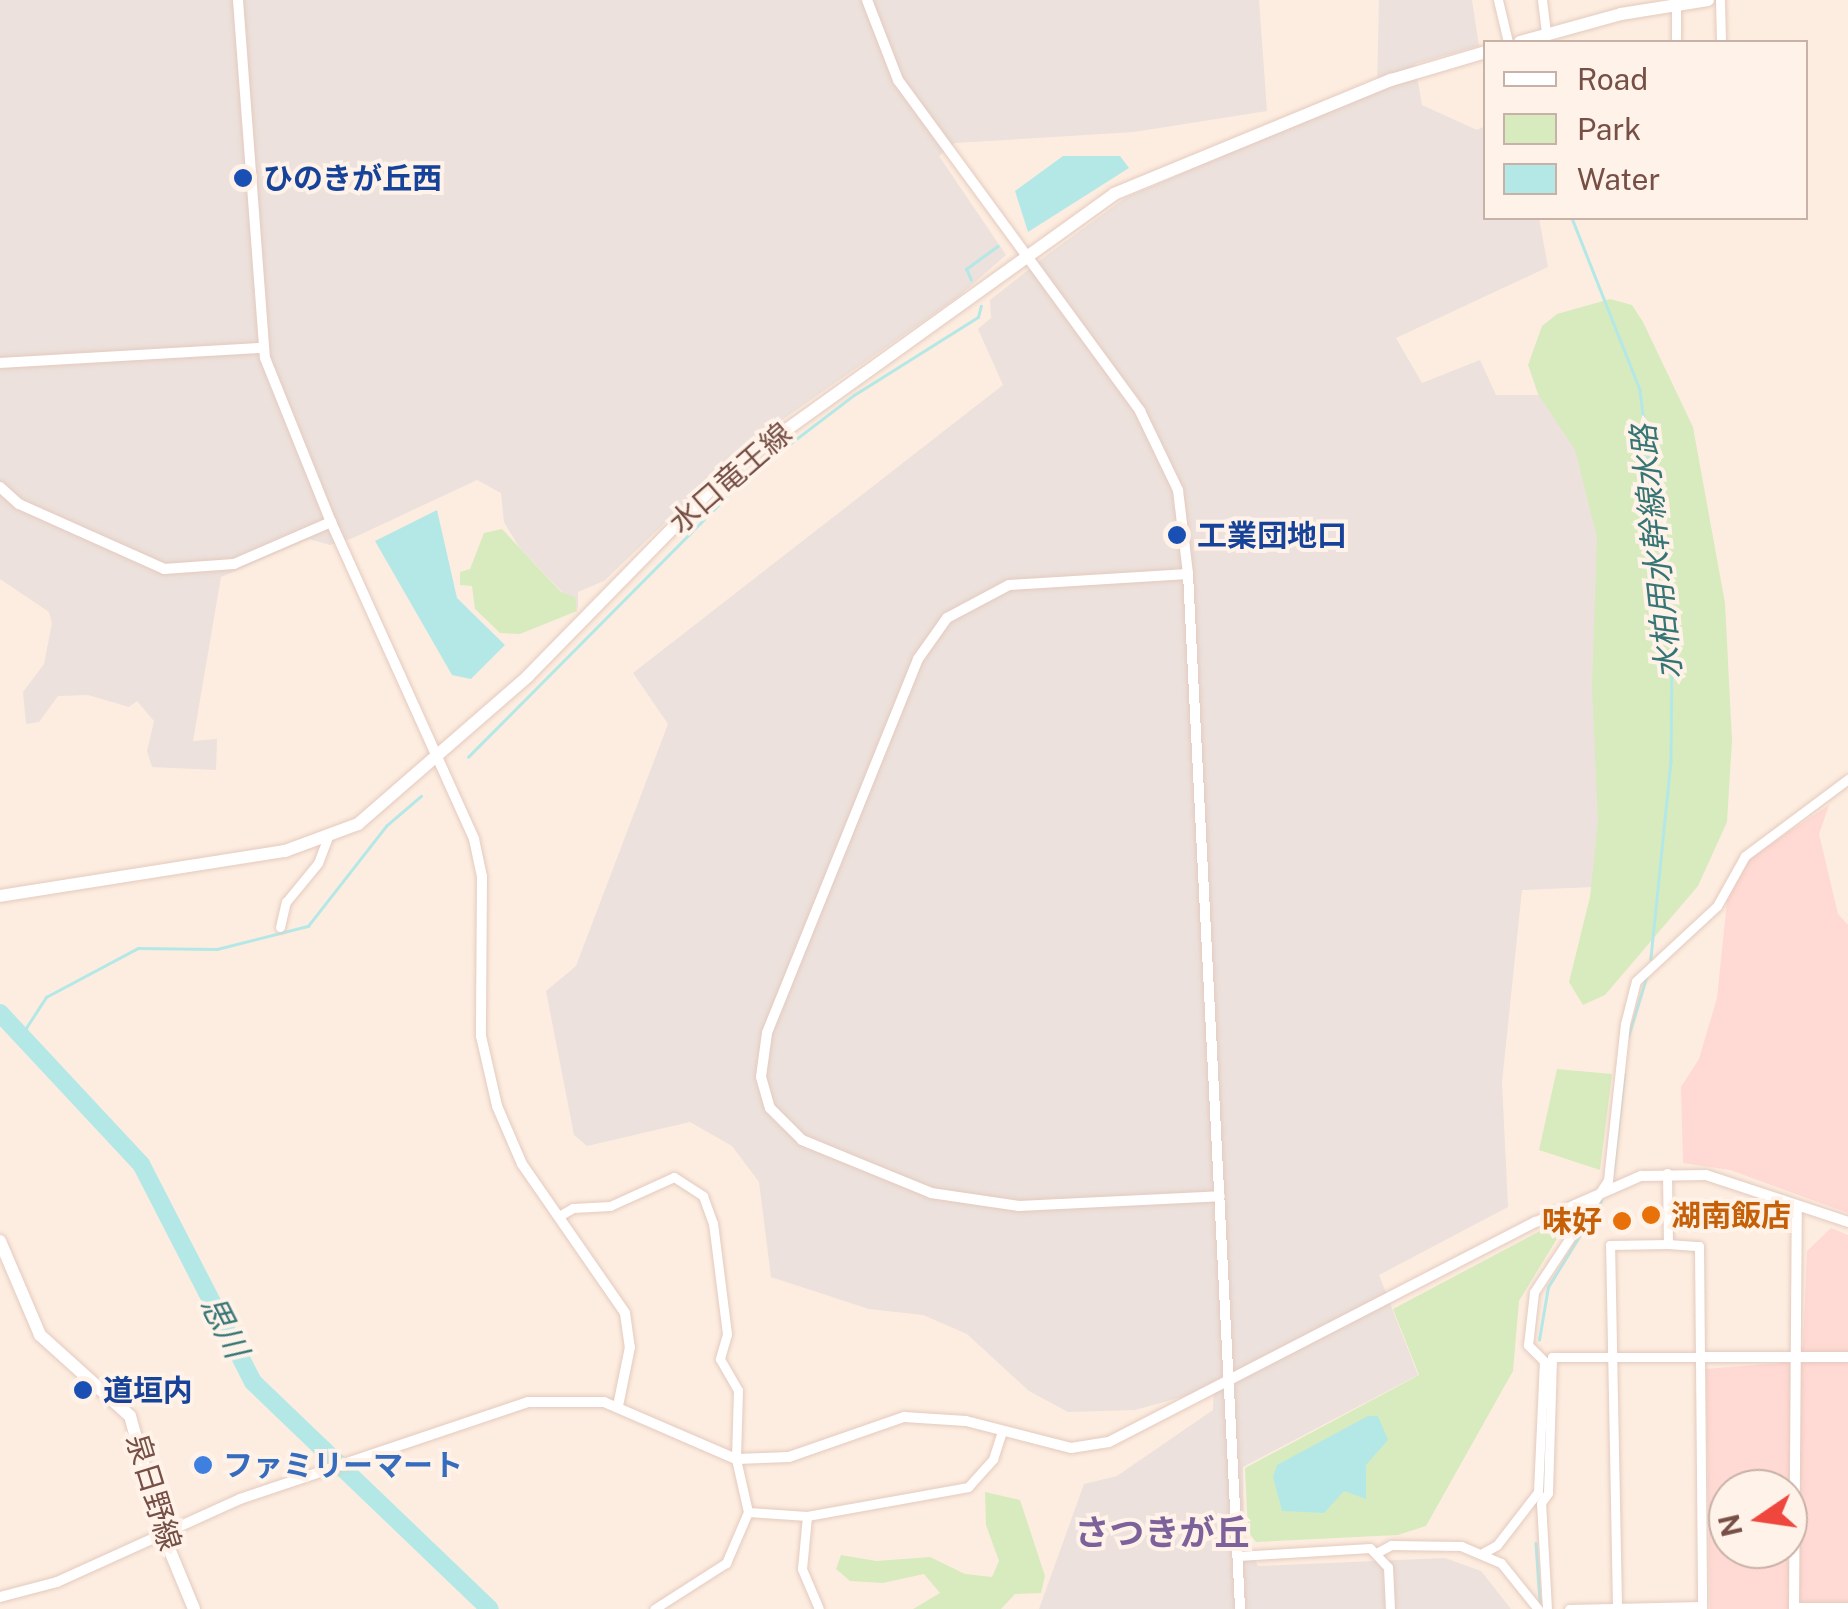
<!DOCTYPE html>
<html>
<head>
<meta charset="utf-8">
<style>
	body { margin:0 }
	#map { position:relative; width:1848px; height:1609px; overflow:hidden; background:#fdede0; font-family:"Public Sans","Noto Sans JP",sans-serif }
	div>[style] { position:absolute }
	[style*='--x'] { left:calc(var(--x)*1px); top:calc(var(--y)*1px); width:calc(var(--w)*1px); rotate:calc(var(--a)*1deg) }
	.commercial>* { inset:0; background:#ffd9d3 }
	.industrial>* { inset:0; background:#ece1dc }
	.green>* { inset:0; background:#d8ebbe }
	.water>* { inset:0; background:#b4e8e7 }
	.stream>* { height:2.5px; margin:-1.25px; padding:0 1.25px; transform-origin:1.25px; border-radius:1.25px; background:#b4e8e7 }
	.river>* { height:18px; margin:-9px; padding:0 9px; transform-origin:9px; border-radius:9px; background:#b4e8e7 }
	.roads { filter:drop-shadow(0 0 2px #e4cabf) drop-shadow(0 0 2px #e4cabf) }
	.minor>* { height:9px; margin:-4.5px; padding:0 4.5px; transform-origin:4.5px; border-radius:4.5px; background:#fff }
	.tertiary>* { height:10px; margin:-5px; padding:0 5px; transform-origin:5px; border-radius:5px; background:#fff }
	.secondary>* { height:12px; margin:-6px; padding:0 6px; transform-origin:6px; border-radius:6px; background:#fff }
	.dots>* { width:28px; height:28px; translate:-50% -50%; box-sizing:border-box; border:5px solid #fff2e8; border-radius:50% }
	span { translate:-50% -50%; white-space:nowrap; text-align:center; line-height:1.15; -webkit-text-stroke:8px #fff2e8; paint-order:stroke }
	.transit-label { font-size:30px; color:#164399; font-weight:700 }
	.left { translate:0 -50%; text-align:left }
	.street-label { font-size:30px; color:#764f46 }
	.food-label { font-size:30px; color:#c56008; font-weight:700 }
	.right { translate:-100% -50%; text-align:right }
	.shop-label { font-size:30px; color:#366cbe; font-weight:700 }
	.water-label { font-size:32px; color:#367575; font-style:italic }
	.quarter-label { font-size:35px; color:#7d619a; font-weight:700 }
	.legend { position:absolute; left:1483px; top:40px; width:325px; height:180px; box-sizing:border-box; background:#fff2e8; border:2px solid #c8b1a7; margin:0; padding:12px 18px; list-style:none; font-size:30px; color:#764f46 }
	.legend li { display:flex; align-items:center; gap:20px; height:50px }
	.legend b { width:50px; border:2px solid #c8b1a7 }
	.north { position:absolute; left:1708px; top:1469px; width:100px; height:100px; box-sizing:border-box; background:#fff2e8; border:2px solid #c8b1a7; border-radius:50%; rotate:257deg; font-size:28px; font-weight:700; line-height:40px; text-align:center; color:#764f46 }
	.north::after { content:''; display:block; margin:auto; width:35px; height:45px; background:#ef473e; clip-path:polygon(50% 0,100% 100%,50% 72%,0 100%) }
</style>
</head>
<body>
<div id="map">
	<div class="commercial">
		<div style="clip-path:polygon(1829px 805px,1819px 834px,1838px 914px,1848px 925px,1848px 1213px,1730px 1170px,1683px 1163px,1681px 1087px,1699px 1059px,1717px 998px,1727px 901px,1751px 857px)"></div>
		<div style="clip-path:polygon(evenodd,1831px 1228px,1848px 1235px,1848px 1609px,1710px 1609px,1706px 1369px,1780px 1363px,1803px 1346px,1807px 1251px,1831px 1228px,1728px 1489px,1788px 1489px,1788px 1549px,1728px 1549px,1728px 1489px)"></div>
	</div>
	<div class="industrial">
		<div style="clip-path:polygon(0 0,1259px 0,1267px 111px,1134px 132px,955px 143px,939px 156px,1006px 255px,958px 297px,749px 443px,604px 581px,578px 592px,578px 609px,519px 547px,504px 522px,501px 493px,477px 480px,353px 538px,330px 545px,309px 539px,221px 577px,193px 741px,217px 739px,216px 770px,152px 767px,147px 751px,154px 721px,137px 701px,129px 707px,88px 695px,58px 696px,39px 722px,26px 724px,23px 692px,44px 664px,52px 623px,49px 612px,0 579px)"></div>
		<div style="clip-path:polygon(1379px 0,1472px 0,1479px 46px,1415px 64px,1422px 105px,1477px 130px,1485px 126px,1486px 218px,1539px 218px,1548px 267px,1396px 338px,1422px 383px,1480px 360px,1496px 395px,1598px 395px,1616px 886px,1522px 890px,1502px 1082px,1508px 1207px,1379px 1275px,1418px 1375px,1243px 1467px,1244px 1539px,1258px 1566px,1445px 1558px,1481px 1571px,1511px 1609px,1039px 1609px,1084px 1484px,1117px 1476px,1213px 1410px,1214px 1388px,1135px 1410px,1068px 1412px,1029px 1391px,967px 1334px,923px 1315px,869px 1309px,771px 1277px,759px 1182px,732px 1146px,690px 1122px,587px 1146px,574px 1135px,546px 991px,576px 966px,668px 724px,633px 673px,1003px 385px,978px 329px,991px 318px,990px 300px,1047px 255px,1125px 198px,1377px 90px)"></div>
	</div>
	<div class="green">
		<div style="clip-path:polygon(1610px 299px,1632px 305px,1643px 322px,1693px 427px,1725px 603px,1732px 740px,1727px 822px,1698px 886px,1605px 995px,1583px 1005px,1569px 982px,1590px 897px,1598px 821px,1592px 688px,1597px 538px,1575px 450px,1538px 394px,1528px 365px,1542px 326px,1557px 314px)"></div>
		<div style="clip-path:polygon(502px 529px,561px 592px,575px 597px,577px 611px,520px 634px,500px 633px,475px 609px,472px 586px,460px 585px,460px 572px,470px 569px,484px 533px)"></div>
		<div style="clip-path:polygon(1557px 1069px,1612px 1074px,1600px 1170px,1539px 1150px)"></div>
		<div style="clip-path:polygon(1572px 1214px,1519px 1301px,1513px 1371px,1426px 1526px,1398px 1535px,1256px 1542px,1248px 1532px,1245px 1468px,1419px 1375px,1393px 1309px)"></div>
		<div style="clip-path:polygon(985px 1492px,1020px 1500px,1045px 1576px,1041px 1593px,1015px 1594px,1001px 1609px,913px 1609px,940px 1593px,924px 1574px,883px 1583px,850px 1581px,836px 1569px,841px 1555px,876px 1561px,930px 1557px,965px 1574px,992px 1577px,999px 1561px,986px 1525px)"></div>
	</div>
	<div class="water">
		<div style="clip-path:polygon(1063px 156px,1120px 156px,1129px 168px,1028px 232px,1015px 191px)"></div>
		<div style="clip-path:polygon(437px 510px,457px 598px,505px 645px,471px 679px,452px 675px,375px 541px)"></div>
		<div style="clip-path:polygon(1368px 1416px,1378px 1416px,1388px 1440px,1366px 1465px,1366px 1499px,1344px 1491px,1324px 1513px,1282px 1511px,1273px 1477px,1277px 1465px)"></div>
	</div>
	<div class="stream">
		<div style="--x:1572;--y:218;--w:185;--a:68.4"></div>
		<div style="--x:1640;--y:390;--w:263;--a:83"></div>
		<div style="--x:1672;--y:651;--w:110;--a:90.5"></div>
		<div style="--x:1671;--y:761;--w:199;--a:95.8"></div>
		<div style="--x:971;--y:280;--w:12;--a:-114"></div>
		<div style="--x:966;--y:269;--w:39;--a:-36"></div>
		<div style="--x:468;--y:757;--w:393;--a:-45.2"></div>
		<div style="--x:745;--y:478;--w:137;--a:-37.3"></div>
		<div style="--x:854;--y:395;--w:146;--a:-32.2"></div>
		<div style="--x:978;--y:317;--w:11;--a:-75"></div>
		<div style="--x:1628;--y:1037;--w:62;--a:-73"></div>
		<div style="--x:28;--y:1043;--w:15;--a:-98"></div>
		<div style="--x:26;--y:1028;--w:37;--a:-57"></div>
		<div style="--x:46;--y:997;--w:104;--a:-28"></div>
		<div style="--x:138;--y:948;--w:79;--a:0.7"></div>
		<div style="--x:217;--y:949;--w:94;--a:-14.2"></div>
		<div style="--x:308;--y:926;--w:127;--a:-52"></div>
		<div style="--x:386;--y:826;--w:46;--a:-40.6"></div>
		<div style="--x:1613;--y:1171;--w:97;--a:-83.5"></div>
		<div style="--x:1539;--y:1340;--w:54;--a:-80.4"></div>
		<div style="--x:1548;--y:1287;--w:101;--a:-58.4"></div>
		<div style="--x:1536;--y:1543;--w:58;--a:86.1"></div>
	</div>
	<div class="river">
		<div style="--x:0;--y:1013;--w:207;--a:47"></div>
		<div style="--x:141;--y:1164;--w:245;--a:62.8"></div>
		<div style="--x:253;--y:1382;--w:328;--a:43.8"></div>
	</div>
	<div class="roads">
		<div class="minor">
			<div style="--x:1498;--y:0;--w:43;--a:76.6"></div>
			<div style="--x:1542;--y:0;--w:35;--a:83"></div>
			<div style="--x:1720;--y:0;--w:42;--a:88.6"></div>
			<div style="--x:1676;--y:3;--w:39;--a:90"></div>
			<div style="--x:280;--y:927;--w:26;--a:-77"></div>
			<div style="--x:286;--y:902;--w:50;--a:-50.6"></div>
			<div style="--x:318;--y:863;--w:26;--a:-69"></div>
			<div style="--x:1667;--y:1173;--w:71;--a:89.2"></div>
			<div style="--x:559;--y:1216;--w:16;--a:-30"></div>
			<div style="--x:573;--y:1208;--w:37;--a:-3"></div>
			<div style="--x:610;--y:1206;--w:70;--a:-24.4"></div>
			<div style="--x:674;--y:1177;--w:35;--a:33"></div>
			<div style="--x:703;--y:1196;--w:29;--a:70"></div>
			<div style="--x:713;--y:1223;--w:112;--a:82.8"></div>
			<div style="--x:727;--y:1334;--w:26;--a:106"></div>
			<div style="--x:720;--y:1359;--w:36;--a:60"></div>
			<div style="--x:738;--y:1390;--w:69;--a:91.7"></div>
			<div style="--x:736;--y:1459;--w:54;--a:77.2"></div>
			<div style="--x:748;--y:1512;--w:56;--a:113.3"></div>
			<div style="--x:726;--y:1563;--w:85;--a:147.4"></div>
			<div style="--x:748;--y:1512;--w:59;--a:3.9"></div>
			<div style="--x:807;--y:1516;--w:164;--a:-10.2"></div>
			<div style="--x:968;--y:1487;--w:38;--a:-48"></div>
			<div style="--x:993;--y:1459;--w:29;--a:-72"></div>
			<div style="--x:807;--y:1516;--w:53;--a:95.4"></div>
			<div style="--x:802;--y:1569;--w:43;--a:67"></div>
			<div style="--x:1378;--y:1552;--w:15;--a:-28"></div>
			<div style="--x:1391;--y:1545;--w:70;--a:0.8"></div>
			<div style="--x:1461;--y:1546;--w:43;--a:23"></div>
			<div style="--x:1501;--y:1563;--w:59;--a:51.2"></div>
			<div style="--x:1481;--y:1554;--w:18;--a:-29"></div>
			<div style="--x:1497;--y:1545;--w:67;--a:-52.3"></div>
			<div style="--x:1538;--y:1492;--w:131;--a:-87.4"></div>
			<div style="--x:1544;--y:1361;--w:23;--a:-135"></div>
			<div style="--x:1528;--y:1345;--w:53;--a:-83.5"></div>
			<div style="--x:1534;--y:1292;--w:134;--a:-56.5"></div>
			<div style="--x:1608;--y:1180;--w:157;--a:-83.8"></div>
			<div style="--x:1625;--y:1024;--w:44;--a:-75.7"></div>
			<div style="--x:1636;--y:981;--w:110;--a:-42.8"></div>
			<div style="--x:1717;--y:906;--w:57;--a:-60.8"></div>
			<div style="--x:1745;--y:856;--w:129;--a:-36.8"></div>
			<div style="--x:1238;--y:1556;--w:132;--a:-3.5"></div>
			<div style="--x:1370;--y:1548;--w:26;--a:47"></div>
			<div style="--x:1388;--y:1567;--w:42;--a:87.3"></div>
			<div style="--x:1617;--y:1606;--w:361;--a:-91.1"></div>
			<div style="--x:1610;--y:1245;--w:58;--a:-1"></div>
			<div style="--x:1668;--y:1244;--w:31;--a:4"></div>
			<div style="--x:1699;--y:1246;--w:363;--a:89.5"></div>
			<div style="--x:1547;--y:1609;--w:106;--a:-93.2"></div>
			<div style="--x:1541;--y:1503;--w:12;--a:-55"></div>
			<div style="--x:1548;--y:1493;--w:136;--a:-88.3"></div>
			<div style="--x:1552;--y:1357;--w:149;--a:0"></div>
			<div style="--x:1569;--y:1609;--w:133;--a:-1.3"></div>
		</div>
		<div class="tertiary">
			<div style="--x:238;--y:0;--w:359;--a:85.7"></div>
			<div style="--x:265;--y:358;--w:177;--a:68.1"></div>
			<div style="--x:331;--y:522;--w:348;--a:65.7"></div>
			<div style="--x:474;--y:839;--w:38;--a:78"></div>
			<div style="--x:482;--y:876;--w:160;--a:90.4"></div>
			<div style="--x:481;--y:1036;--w:72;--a:77.1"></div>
			<div style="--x:497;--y:1106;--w:63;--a:66.7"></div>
			<div style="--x:522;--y:1164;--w:181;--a:55.3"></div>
			<div style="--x:625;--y:1313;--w:34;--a:82"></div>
			<div style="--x:630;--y:1347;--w:60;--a:101.5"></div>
			<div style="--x:867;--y:0;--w:86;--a:68.8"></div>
			<div style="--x:898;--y:80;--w:410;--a:53.8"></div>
			<div style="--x:1140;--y:411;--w:88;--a:64.3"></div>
			<div style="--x:1178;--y:490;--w:85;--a:83.2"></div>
			<div style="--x:1188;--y:574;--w:1036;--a:87.12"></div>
			<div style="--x:0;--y:363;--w:263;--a:-3.3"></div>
			<div style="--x:0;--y:487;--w:25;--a:42"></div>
			<div style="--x:19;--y:504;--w:159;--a:24.1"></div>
			<div style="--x:164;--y:569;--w:70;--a:-4.1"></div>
			<div style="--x:234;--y:564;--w:106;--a:-23.4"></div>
			<div style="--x:1188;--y:574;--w:179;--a:176.5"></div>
			<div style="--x:1009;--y:585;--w:70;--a:152"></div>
			<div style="--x:947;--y:618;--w:50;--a:125.3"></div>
			<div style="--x:918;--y:659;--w:403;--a:112"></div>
			<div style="--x:767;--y:1033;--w:44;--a:97.8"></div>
			<div style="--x:761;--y:1077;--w:32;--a:74"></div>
			<div style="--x:770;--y:1108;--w:45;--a:45"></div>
			<div style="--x:802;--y:1140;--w:139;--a:22.3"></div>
			<div style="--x:931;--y:1193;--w:89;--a:8.4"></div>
			<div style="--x:1019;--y:1206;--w:201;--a:-2.8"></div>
			<div style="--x:1701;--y:1357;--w:147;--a:0"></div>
			<div style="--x:0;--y:1597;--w:59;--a:-14.7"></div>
			<div style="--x:57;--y:1582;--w:201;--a:-24.4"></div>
			<div style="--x:240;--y:1499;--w:304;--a:-18.6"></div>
			<div style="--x:528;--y:1402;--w:76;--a:0"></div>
			<div style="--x:604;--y:1402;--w:144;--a:23.4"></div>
			<div style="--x:736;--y:1459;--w:53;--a:-2.2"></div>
			<div style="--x:789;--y:1457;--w:122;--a:-19.2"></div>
			<div style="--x:904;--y:1417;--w:62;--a:3.7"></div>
			<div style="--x:966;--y:1421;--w:108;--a:14.4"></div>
			<div style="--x:1071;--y:1448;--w:38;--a:-9"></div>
			<div style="--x:1109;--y:1442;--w:480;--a:-27.3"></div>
			<div style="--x:1536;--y:1222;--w:115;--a:-23.7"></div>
			<div style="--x:1641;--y:1176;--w:65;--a:-0.9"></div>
			<div style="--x:1706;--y:1175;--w:150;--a:18.3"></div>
			<div style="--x:1794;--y:1608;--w:54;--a:0"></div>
			<div style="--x:1794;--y:1609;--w:403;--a:-89.6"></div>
		</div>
		<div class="secondary">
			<div style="--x:1520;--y:42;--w:105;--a:-15.5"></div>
			<div style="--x:1621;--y:14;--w:88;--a:-9.1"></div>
			<div style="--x:0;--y:896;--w:289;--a:-9"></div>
			<div style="--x:285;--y:851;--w:78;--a:-20.3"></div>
			<div style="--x:358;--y:824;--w:225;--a:-41"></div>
			<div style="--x:528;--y:676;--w:287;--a:-45.6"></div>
			<div style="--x:729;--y:471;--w:474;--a:-35.7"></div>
			<div style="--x:1114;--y:194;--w:300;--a:-22.4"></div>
			<div style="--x:1391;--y:80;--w:99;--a:-16.4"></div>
			<div style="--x:0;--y:1241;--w:102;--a:66.9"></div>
			<div style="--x:40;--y:1335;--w:121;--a:42"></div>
			<div style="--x:130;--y:1416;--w:123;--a:74.4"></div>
			<div style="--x:163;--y:1534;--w:81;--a:67.5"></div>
		</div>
	</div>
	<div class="dots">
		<div style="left:243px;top:178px;background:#1a4fb4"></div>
		<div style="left:1177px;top:535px;background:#1a4fb4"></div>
		<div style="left:1651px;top:1215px;background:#e8710a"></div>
		<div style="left:1622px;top:1221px;background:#e8710a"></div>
		<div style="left:83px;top:1390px;background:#1a4fb4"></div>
		<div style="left:203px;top:1465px;background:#3f7fe0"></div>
	</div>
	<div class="transit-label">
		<span class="left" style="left:263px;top:178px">ひのきが丘西</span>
		<span class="left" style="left:1197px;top:535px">工業団地口</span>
		<span class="left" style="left:103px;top:1390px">道垣内</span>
	</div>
	<div class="street-label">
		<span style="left:730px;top:478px;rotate:-41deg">水口竜王線</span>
		<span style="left:154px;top:1492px;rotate:73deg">泉日野線</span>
	</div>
	<div class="food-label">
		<span class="left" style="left:1671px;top:1215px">湖南飯店</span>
		<span class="right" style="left:1602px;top:1221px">味好</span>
	</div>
	<div class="shop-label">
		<span class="left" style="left:223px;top:1465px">ファミリーマート</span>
	</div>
	<div class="water-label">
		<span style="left:1657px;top:552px;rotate:-96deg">水柏用水幹線水路</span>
		<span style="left:224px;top:1327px;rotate:63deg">思川</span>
	</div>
	<div class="quarter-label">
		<span style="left:1162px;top:1533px">さつきが丘</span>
	</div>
	<ul class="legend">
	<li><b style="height:12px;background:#fff"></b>Road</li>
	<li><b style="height:28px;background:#d8ebbe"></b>Park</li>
	<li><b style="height:28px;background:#b4e8e7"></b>Water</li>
	</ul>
	<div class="north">N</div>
</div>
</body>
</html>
